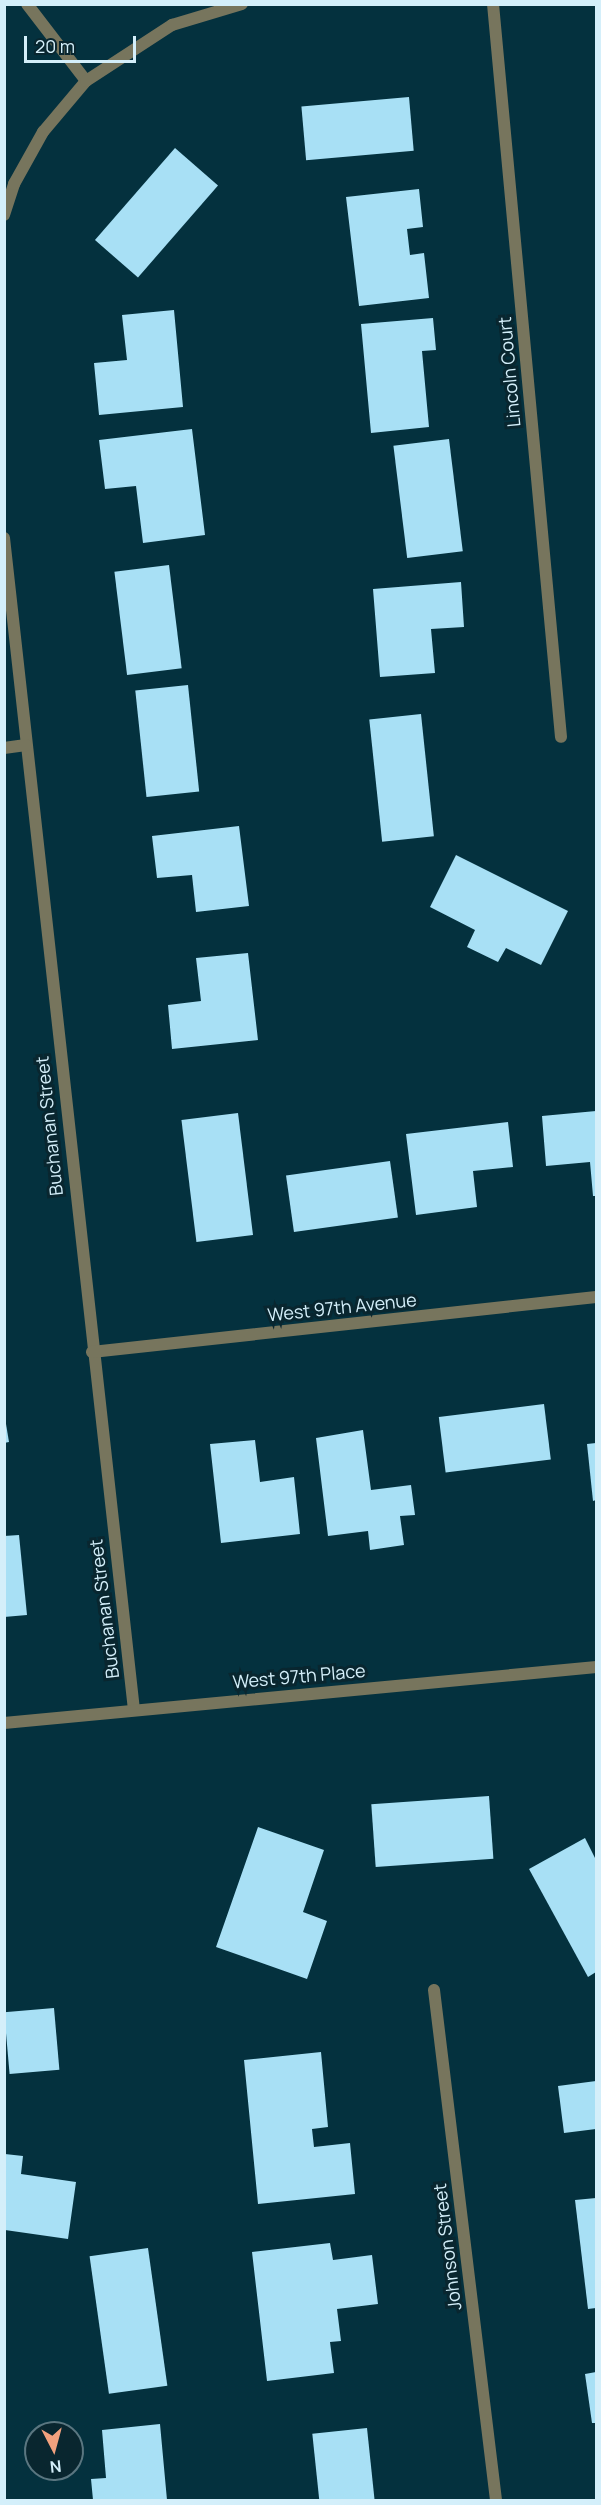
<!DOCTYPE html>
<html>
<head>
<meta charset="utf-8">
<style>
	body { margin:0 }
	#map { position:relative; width:601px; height:2505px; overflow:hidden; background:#04313e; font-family:Manrope,sans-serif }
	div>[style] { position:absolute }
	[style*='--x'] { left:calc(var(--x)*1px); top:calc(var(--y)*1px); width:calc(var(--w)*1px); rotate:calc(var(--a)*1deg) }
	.building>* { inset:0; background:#a8e0f5; transform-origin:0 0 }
	.minor>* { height:12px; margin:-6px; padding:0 6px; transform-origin:6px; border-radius:6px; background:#77755d }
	span { translate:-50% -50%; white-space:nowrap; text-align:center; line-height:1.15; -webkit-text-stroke:6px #09262f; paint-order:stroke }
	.street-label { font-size:18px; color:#d4effa }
	.frame { position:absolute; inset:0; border:6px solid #d4effa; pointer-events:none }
	.north { position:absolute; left:24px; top:2421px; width:60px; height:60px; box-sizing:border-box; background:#09262f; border:2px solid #5a7680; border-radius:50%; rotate:174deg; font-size:16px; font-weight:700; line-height:24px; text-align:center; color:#d4effa }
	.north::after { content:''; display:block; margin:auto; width:21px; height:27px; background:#f2a17e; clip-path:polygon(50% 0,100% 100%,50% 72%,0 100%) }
	.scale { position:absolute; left:24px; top:36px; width:112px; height:27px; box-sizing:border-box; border:3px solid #d4effa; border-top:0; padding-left:8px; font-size:18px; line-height:21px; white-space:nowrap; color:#d4effa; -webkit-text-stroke:4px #09262f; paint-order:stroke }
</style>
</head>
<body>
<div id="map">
	<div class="building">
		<div style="left:409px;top:97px;width:54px;height:108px;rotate:85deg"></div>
		<div style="left:175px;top:148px;width:57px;height:122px;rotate:41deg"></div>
		<div style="clip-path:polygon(419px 189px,423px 227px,407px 229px,410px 255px,424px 253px,429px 298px,359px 306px,346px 197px)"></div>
		<div style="clip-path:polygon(174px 310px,183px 407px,99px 415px,94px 363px,127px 360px,122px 315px)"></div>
		<div style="clip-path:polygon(433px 318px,436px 350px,422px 351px,429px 427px,371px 433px,361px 324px)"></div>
		<div style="clip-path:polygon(192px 429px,205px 535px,143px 543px,136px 486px,105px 489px,99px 440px)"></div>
		<div style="left:449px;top:439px;width:113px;height:56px;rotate:83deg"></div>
		<div style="left:169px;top:565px;width:104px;height:55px;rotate:83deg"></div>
		<div style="clip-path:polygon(461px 582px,464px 627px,431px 629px,435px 673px,380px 677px,373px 589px)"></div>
		<div style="left:188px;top:685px;width:107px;height:53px;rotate:84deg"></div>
		<div style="left:421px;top:714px;width:123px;height:52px;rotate:84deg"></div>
		<div style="clip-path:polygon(239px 826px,249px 906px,196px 912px,192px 875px,157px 878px,152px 836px)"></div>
		<div style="clip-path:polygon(456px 855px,568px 911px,541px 965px,506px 948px,498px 962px,467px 947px,475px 930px,430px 907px)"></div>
		<div style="clip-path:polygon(248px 953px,258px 1040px,172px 1049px,168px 1005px,201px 1001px,196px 958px)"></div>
		<div style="clip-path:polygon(596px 1111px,596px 1196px,593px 1196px,590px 1162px,546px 1166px,542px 1116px)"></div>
		<div style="left:238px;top:1113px;width:123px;height:57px;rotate:83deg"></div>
		<div style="clip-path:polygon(508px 1122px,513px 1167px,473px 1171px,477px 1207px,416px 1215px,406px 1134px)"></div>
		<div style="left:390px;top:1161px;width:57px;height:105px;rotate:82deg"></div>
		<div style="left:544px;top:1404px;width:56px;height:106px;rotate:83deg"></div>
		<div style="clip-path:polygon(4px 1412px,9px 1442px,4px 1443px)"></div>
		<div style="clip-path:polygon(363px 1430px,371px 1490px,411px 1485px,415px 1515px,400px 1516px,404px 1545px,370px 1550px,368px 1531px,328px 1536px,316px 1438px)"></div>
		<div style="clip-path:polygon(255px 1440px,260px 1482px,294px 1477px,300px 1534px,221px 1543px,210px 1444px)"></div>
		<div style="clip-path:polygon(596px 1443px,596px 1500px,593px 1501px,587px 1444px)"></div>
		<div style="clip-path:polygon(19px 1535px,27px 1615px,4px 1617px,4px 1536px)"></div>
		<div style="left:489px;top:1796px;width:63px;height:118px;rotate:86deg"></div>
		<div style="clip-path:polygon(258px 1827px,324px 1850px,303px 1912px,327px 1921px,307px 1979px,216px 1947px)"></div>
		<div style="clip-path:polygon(585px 1838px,596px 1860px,596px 1972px,588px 1977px,529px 1869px)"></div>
		<div style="left:54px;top:2008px;width:62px;height:50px;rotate:85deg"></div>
		<div style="clip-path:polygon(321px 2052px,328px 2127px,312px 2129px,314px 2147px,350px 2143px,355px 2194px,258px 2204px,244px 2060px)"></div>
		<div style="clip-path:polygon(596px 2081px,596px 2129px,564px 2133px,558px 2086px)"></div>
		<div style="clip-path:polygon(5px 2154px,23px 2156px,21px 2174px,76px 2182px,68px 2239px,5px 2230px)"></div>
		<div style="clip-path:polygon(596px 2198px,596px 2308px,588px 2309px,575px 2200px)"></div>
		<div style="clip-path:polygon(330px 2243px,333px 2260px,372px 2255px,378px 2304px,337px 2309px,341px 2341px,330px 2342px,334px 2373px,267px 2381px,252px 2252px)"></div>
		<div style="left:148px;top:2248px;width:139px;height:59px;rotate:82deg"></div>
		<div style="clip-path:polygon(596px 2372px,596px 2423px,592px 2423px,585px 2374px)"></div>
		<div style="clip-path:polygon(160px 2424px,167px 2500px,93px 2500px,91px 2479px,106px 2478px,102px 2430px)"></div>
		<div style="left:367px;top:2428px;width:72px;height:55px;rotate:84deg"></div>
	</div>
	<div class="minor">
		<div style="--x:27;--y:4;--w:97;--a:52.5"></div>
		<div style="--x:493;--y:4;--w:736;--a:84.7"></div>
		<div style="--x:4;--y:215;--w:33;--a:-72"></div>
		<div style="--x:14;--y:184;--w:60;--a:-60.9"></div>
		<div style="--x:43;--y:132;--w:67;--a:-49.9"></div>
		<div style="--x:86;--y:81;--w:103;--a:-33.1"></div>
		<div style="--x:172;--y:25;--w:73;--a:-16.7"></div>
		<div style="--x:4;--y:538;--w:1178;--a:83.67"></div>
		<div style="--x:4;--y:748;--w:22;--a:-8"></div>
		<div style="--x:92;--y:1352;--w:507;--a:-6.23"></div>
		<div style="--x:4;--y:1723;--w:595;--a:-5.4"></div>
		<div style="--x:434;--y:1990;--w:514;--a:83.07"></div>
	</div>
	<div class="street-label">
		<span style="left:509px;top:372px;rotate:-95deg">Lincoln Court</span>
		<span style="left:49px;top:1126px;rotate:-96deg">Buchanan Street</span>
		<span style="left:342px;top:1307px;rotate:-6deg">West 97th Avenue</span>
		<span style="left:104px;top:1609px;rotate:-97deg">Buchanan Street</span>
		<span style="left:299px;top:1676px;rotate:-5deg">West 97th Place</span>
		<span style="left:447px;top:2247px;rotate:-97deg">Johnson Street</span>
	</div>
	<div class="frame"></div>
	<div class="north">N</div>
	<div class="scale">20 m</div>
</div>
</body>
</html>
